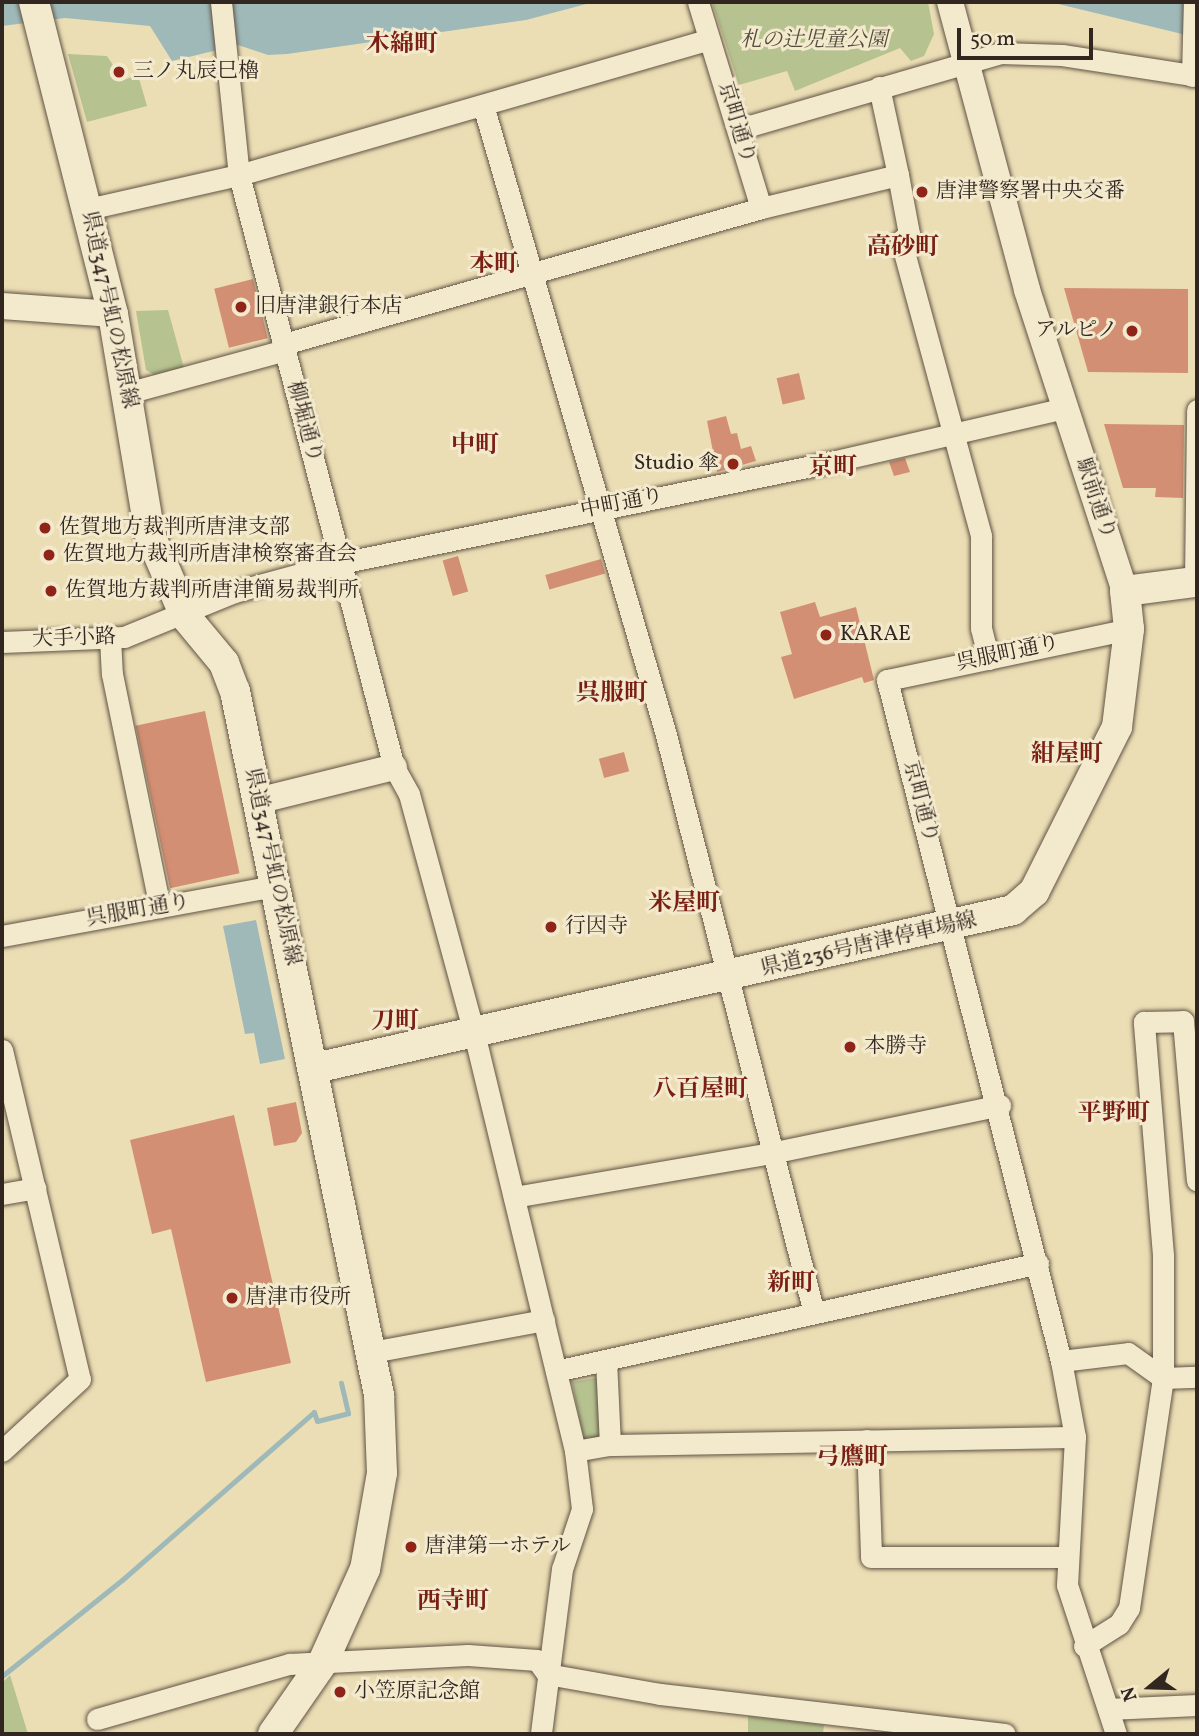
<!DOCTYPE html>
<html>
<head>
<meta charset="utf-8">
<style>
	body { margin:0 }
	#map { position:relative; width:1199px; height:1736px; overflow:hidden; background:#ecdeb4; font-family:Vollkorn,"Noto Serif JP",serif }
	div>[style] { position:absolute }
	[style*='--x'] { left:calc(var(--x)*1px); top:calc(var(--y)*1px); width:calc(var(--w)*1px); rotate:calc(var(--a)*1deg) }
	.green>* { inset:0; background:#b6c28f }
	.water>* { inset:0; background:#9fb9b9 }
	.stream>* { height:5px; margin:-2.5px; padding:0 2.5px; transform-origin:2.5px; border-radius:2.5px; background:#9fb9b9 }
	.building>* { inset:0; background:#d28f74; transform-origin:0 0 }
	.roads { filter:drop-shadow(0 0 2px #605446) drop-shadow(0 0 2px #605446) }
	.minor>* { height:21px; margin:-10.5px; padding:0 10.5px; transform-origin:10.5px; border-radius:10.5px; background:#f3eace }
	.tertiary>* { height:26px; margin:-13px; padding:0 13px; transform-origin:13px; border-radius:13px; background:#f3eace }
	.secondary>* { height:30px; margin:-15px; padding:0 15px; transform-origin:15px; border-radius:15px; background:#f3eace }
	.dots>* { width:19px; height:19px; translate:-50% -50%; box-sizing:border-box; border:4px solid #f3eace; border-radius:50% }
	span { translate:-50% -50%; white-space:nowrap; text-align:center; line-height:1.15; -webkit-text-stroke:6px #f3eace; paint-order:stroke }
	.park-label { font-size:21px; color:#534d3c; font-style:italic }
	.poi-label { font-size:21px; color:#322621 }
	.left { translate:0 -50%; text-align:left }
	.right { translate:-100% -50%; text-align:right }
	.street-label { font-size:21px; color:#322621 }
	.quarter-label { font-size:24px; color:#7a1f14; font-weight:700 }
	.frame { position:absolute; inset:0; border:4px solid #322621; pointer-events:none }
	.north { position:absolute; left:1115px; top:1652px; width:70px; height:70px; -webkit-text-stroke:5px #f3eace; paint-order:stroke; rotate:251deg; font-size:19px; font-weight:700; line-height:28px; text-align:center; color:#322621 }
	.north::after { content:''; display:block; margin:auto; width:24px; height:32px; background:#322621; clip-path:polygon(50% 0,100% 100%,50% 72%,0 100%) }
	.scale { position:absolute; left:957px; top:28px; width:136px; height:32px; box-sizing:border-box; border:4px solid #322621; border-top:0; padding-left:9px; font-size:21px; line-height:24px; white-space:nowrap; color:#322621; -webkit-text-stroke:5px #f3eace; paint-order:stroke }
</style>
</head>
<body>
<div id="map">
	<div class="green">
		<div style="clip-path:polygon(712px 2px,928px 2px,934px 34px,924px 56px,911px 61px,900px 48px,795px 91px,787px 71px,739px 85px)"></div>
		<div style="clip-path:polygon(68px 54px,107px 56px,123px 80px,138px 75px,147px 106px,87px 122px)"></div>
		<div style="clip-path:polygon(168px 310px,184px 368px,155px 375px,146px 370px,136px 311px)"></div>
		<div style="clip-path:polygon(601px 1377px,601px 1438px,584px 1442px,572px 1382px)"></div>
		<div style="clip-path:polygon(10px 1675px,28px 1734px,2px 1734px,2px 1683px)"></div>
		<div style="clip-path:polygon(748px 1716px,824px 1725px,823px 1734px,748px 1734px)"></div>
	</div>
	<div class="water">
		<div style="clip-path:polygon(2px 2px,594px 2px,526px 20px,287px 54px,268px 55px,238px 45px,172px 61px,150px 26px,65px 18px,2px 26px)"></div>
		<div style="clip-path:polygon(1050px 2px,1197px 2px,1197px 39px,1178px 33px)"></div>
		<div style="clip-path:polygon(256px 920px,285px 1059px,260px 1064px,254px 1033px,245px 1034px,223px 926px)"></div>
	</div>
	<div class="stream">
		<div style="--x:2;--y:1676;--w:154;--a:-38.7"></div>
		<div style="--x:122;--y:1580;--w:255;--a:-41.2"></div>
		<div style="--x:314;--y:1412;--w:9;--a:72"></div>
		<div style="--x:317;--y:1421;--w:32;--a:-14"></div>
		<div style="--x:348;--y:1413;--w:31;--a:-103"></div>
	</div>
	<div class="building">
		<div style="left:253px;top:279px;width:61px;height:40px;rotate:76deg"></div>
		<div style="clip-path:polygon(1064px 288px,1188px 289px,1188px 373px,1088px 372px)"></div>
		<div style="left:799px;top:373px;width:27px;height:23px;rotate:77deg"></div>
		<div style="clip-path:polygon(726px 416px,731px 434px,737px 433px,741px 449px,751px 446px,756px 461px,717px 472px,707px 421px)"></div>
		<div style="clip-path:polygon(1104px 424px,1184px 425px,1183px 498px,1155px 497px,1156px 488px,1123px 488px)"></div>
		<div style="clip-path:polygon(905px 458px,910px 472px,894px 476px,889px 462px)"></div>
		<div style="left:458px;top:556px;width:37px;height:16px;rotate:74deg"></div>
		<div style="left:601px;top:559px;width:15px;height:58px;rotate:74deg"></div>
		<div style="clip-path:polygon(815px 602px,820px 617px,856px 607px,874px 680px,864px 683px,862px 677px,794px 699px,781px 657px,792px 654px,780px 612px)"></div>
		<div style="left:205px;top:711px;width:166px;height:71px;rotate:78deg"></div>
		<div style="left:624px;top:752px;width:20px;height:26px;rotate:75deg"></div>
		<div style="clip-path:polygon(296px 1102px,302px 1133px,296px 1142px,274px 1146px,267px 1108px)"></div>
		<div style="clip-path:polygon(234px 1115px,291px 1363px,206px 1382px,171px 1229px,152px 1234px,130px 1140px)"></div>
	</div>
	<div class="roads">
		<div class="minor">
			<div style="--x:221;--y:2;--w:174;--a:84.1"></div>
			<div style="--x:239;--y:175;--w:612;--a:75.33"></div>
			<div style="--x:394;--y:767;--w:31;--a:61"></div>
			<div style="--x:409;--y:794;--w:248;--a:74.8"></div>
			<div style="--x:474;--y:1033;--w:430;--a:76.4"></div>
			<div style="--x:575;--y:1451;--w:58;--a:83.1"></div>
			<div style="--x:582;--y:1509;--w:63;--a:108.4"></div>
			<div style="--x:562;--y:1569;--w:166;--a:97.3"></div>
			<div style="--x:698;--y:2;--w:215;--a:73"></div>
			<div style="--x:1192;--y:76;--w:74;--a:-88.5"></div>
			<div style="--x:483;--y:105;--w:656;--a:73.8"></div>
			<div style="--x:666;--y:735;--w:597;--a:75.64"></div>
			<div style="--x:739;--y:129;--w:273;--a:-16.2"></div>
			<div style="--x:1001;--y:53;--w:61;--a:1.9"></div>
			<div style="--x:1062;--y:55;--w:137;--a:8.8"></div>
			<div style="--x:898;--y:175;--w:60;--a:79.4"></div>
			<div style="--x:909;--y:234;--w:11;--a:139"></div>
			<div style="--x:901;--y:241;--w:306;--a:74.8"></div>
			<div style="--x:981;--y:536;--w:92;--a:90"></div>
			<div style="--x:981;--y:628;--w:32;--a:76"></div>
			<div style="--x:88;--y:209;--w:155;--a:-12.7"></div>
			<div style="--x:239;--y:175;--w:489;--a:-16.1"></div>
			<div style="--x:284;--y:344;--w:496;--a:-15.9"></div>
			<div style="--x:761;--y:208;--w:141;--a:-13.5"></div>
			<div style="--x:898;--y:175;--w:90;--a:-102.2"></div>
			<div style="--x:127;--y:393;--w:164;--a:-15.2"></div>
			<div style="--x:1195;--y:582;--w:172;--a:-89.3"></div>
			<div style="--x:110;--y:638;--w:36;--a:87"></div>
			<div style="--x:112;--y:674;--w:238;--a:78.4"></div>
			<div style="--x:2;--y:642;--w:122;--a:-2.3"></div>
			<div style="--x:124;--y:637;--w:119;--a:-22.2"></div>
			<div style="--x:234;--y:592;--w:111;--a:-15.2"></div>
			<div style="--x:341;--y:563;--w:500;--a:-11.65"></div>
			<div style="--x:831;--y:462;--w:239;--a:-13"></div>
			<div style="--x:2;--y:936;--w:278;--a:-10.4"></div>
			<div style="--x:2;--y:1050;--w:338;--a:76.7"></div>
			<div style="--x:80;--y:1379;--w:106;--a:137.3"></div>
			<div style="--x:2;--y:1194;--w:34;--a:-10"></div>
			<div style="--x:514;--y:1197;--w:266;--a:-9.7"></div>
			<div style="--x:776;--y:1152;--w:229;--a:-11.8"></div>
			<div style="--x:372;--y:1352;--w:175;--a:-10.5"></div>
			<div style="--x:606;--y:1360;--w:85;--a:87.3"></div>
			<div style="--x:1061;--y:1361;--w:67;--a:-6.8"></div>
			<div style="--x:1128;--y:1353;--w:43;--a:35.5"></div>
			<div style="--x:1163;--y:1378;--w:34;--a:-2"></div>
			<div style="--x:556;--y:1371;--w:494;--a:-12.6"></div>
			<div style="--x:867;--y:1440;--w:117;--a:88"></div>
			<div style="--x:871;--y:1557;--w:196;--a:0"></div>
			<div style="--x:575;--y:1451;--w:36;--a:-10"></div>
			<div style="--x:610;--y:1445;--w:465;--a:-1"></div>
			<div style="--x:1084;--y:1646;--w:41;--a:-32.2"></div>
			<div style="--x:1119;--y:1624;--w:19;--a:-58"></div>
			<div style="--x:1129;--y:1608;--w:232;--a:-81.6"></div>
			<div style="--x:1163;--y:1378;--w:123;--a:-90"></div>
			<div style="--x:1163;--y:1255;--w:234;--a:-94.7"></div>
			<div style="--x:1144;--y:1022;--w:39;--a:-1"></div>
			<div style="--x:1183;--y:1021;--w:160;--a:85"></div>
			<div style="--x:1108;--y:1709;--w:89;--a:-2.6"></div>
			<div style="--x:97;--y:1719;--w:200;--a:-16"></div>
			<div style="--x:289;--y:1664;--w:179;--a:-2.9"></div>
			<div style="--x:468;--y:1655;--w:69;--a:4.1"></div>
			<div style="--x:537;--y:1660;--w:17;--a:54"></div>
			<div style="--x:547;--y:1674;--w:115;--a:10"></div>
			<div style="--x:660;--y:1694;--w:347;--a:6.6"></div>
			<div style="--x:1116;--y:1734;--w:157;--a:-108.2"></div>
			<div style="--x:1067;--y:1585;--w:148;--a:-86.9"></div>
			<div style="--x:1075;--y:1437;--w:77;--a:-100.4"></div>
			<div style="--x:1061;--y:1361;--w:703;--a:-104.33"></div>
			<div style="--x:887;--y:680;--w:247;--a:-11.9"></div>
		</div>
		<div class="tertiary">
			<div style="--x:950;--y:2;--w:298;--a:75"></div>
			<div style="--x:1027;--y:290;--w:317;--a:72"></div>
			<div style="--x:2;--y:306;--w:111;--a:4.1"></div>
			<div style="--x:257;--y:801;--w:141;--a:-13.9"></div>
		</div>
		<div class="secondary">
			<div style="--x:34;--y:2;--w:322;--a:75.8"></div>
			<div style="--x:113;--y:314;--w:224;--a:80.5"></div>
			<div style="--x:150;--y:535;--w:88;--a:66.6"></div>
			<div style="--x:185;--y:616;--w:61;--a:50.3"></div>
			<div style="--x:224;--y:663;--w:30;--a:69"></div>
			<div style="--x:235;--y:691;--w:719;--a:78.44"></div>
			<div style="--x:379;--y:1395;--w:78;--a:87.8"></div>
			<div style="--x:382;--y:1473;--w:97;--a:100"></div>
			<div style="--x:365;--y:1569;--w:102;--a:114.3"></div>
			<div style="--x:323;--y:1662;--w:88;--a:124.8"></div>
			<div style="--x:315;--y:1068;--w:716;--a:-12.75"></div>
			<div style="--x:1013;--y:910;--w:28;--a:-41"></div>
			<div style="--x:1034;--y:892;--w:185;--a:-63.3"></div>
			<div style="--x:1117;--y:727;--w:99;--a:-83"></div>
			<div style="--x:1129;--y:629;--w:38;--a:-96"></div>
			<div style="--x:1125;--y:591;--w:71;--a:-7.3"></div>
		</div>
	</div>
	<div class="dots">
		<div style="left:119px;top:72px;background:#8f2418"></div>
		<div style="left:922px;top:192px;background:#8f2418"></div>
		<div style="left:241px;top:307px;background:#8f2418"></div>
		<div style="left:1132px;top:331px;background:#8f2418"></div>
		<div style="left:733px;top:464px;background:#8f2418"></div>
		<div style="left:45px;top:528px;background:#8f2418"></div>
		<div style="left:49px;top:555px;background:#8f2418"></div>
		<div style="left:51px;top:591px;background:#8f2418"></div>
		<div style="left:826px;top:635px;background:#8f2418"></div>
		<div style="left:551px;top:927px;background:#8f2418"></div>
		<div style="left:850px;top:1047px;background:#8f2418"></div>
		<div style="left:232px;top:1298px;background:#8f2418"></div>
		<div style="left:411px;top:1547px;background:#8f2418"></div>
		<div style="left:340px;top:1692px;background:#8f2418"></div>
	</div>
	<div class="park-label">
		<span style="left:814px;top:41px">札の辻児童公園</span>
	</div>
	<div class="poi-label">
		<span class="left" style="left:133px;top:72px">三ノ丸辰巳櫓</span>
		<span class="left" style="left:936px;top:192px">唐津警察署中央交番</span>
		<span class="left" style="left:255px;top:307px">旧唐津銀行本店</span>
		<span class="right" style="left:1118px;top:331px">アルピノ</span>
		<span class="right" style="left:719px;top:464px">Studio 傘</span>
		<span class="left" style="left:59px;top:528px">佐賀地方裁判所唐津支部</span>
		<span class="left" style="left:63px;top:555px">佐賀地方裁判所唐津検察審査会</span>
		<span class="left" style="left:65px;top:591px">佐賀地方裁判所唐津簡易裁判所</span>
		<span class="left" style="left:840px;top:635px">KARAE</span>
		<span class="left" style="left:565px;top:927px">行因寺</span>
		<span class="left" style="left:864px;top:1047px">本勝寺</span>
		<span class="left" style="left:246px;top:1298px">唐津市役所</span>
		<span class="left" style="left:425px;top:1547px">唐津第一ホテル</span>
		<span class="left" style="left:354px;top:1692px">小笠原記念館</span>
	</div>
	<div class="street-label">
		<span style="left:736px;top:123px;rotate:73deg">京町通り</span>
		<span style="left:109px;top:310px;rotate:78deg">県道347号虹の松原線</span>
		<span style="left:304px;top:422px;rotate:75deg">柳堀通り</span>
		<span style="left:1095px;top:499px;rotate:71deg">駅前通り</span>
		<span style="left:622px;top:504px;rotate:-11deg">中町通り</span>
		<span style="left:74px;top:639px;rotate:-2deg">大手小路</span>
		<span style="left:1008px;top:654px;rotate:-12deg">呉服町通り</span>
		<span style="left:920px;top:802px;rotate:75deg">京町通り</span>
		<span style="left:272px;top:867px;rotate:78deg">県道347号虹の松原線</span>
		<span style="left:138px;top:911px;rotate:-10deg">呉服町通り</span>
		<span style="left:869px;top:945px;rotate:-13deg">県道236号唐津停車場線</span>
	</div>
	<div class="quarter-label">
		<span style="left:402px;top:46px">木綿町</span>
		<span style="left:903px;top:249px">高砂町</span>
		<span style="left:494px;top:266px">本町</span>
		<span style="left:475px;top:447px">中町</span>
		<span style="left:833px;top:469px">京町</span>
		<span style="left:612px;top:695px">呉服町</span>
		<span style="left:1067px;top:756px">紺屋町</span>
		<span style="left:684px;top:905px">米屋町</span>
		<span style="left:395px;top:1023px">刀町</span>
		<span style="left:700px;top:1091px">八百屋町</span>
		<span style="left:1114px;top:1115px">平野町</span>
		<span style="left:791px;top:1285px">新町</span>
		<span style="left:852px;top:1459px">弓鷹町</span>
		<span style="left:453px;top:1603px">西寺町</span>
	</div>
	<div class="frame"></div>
	<div class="north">N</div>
	<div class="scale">50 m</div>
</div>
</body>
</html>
